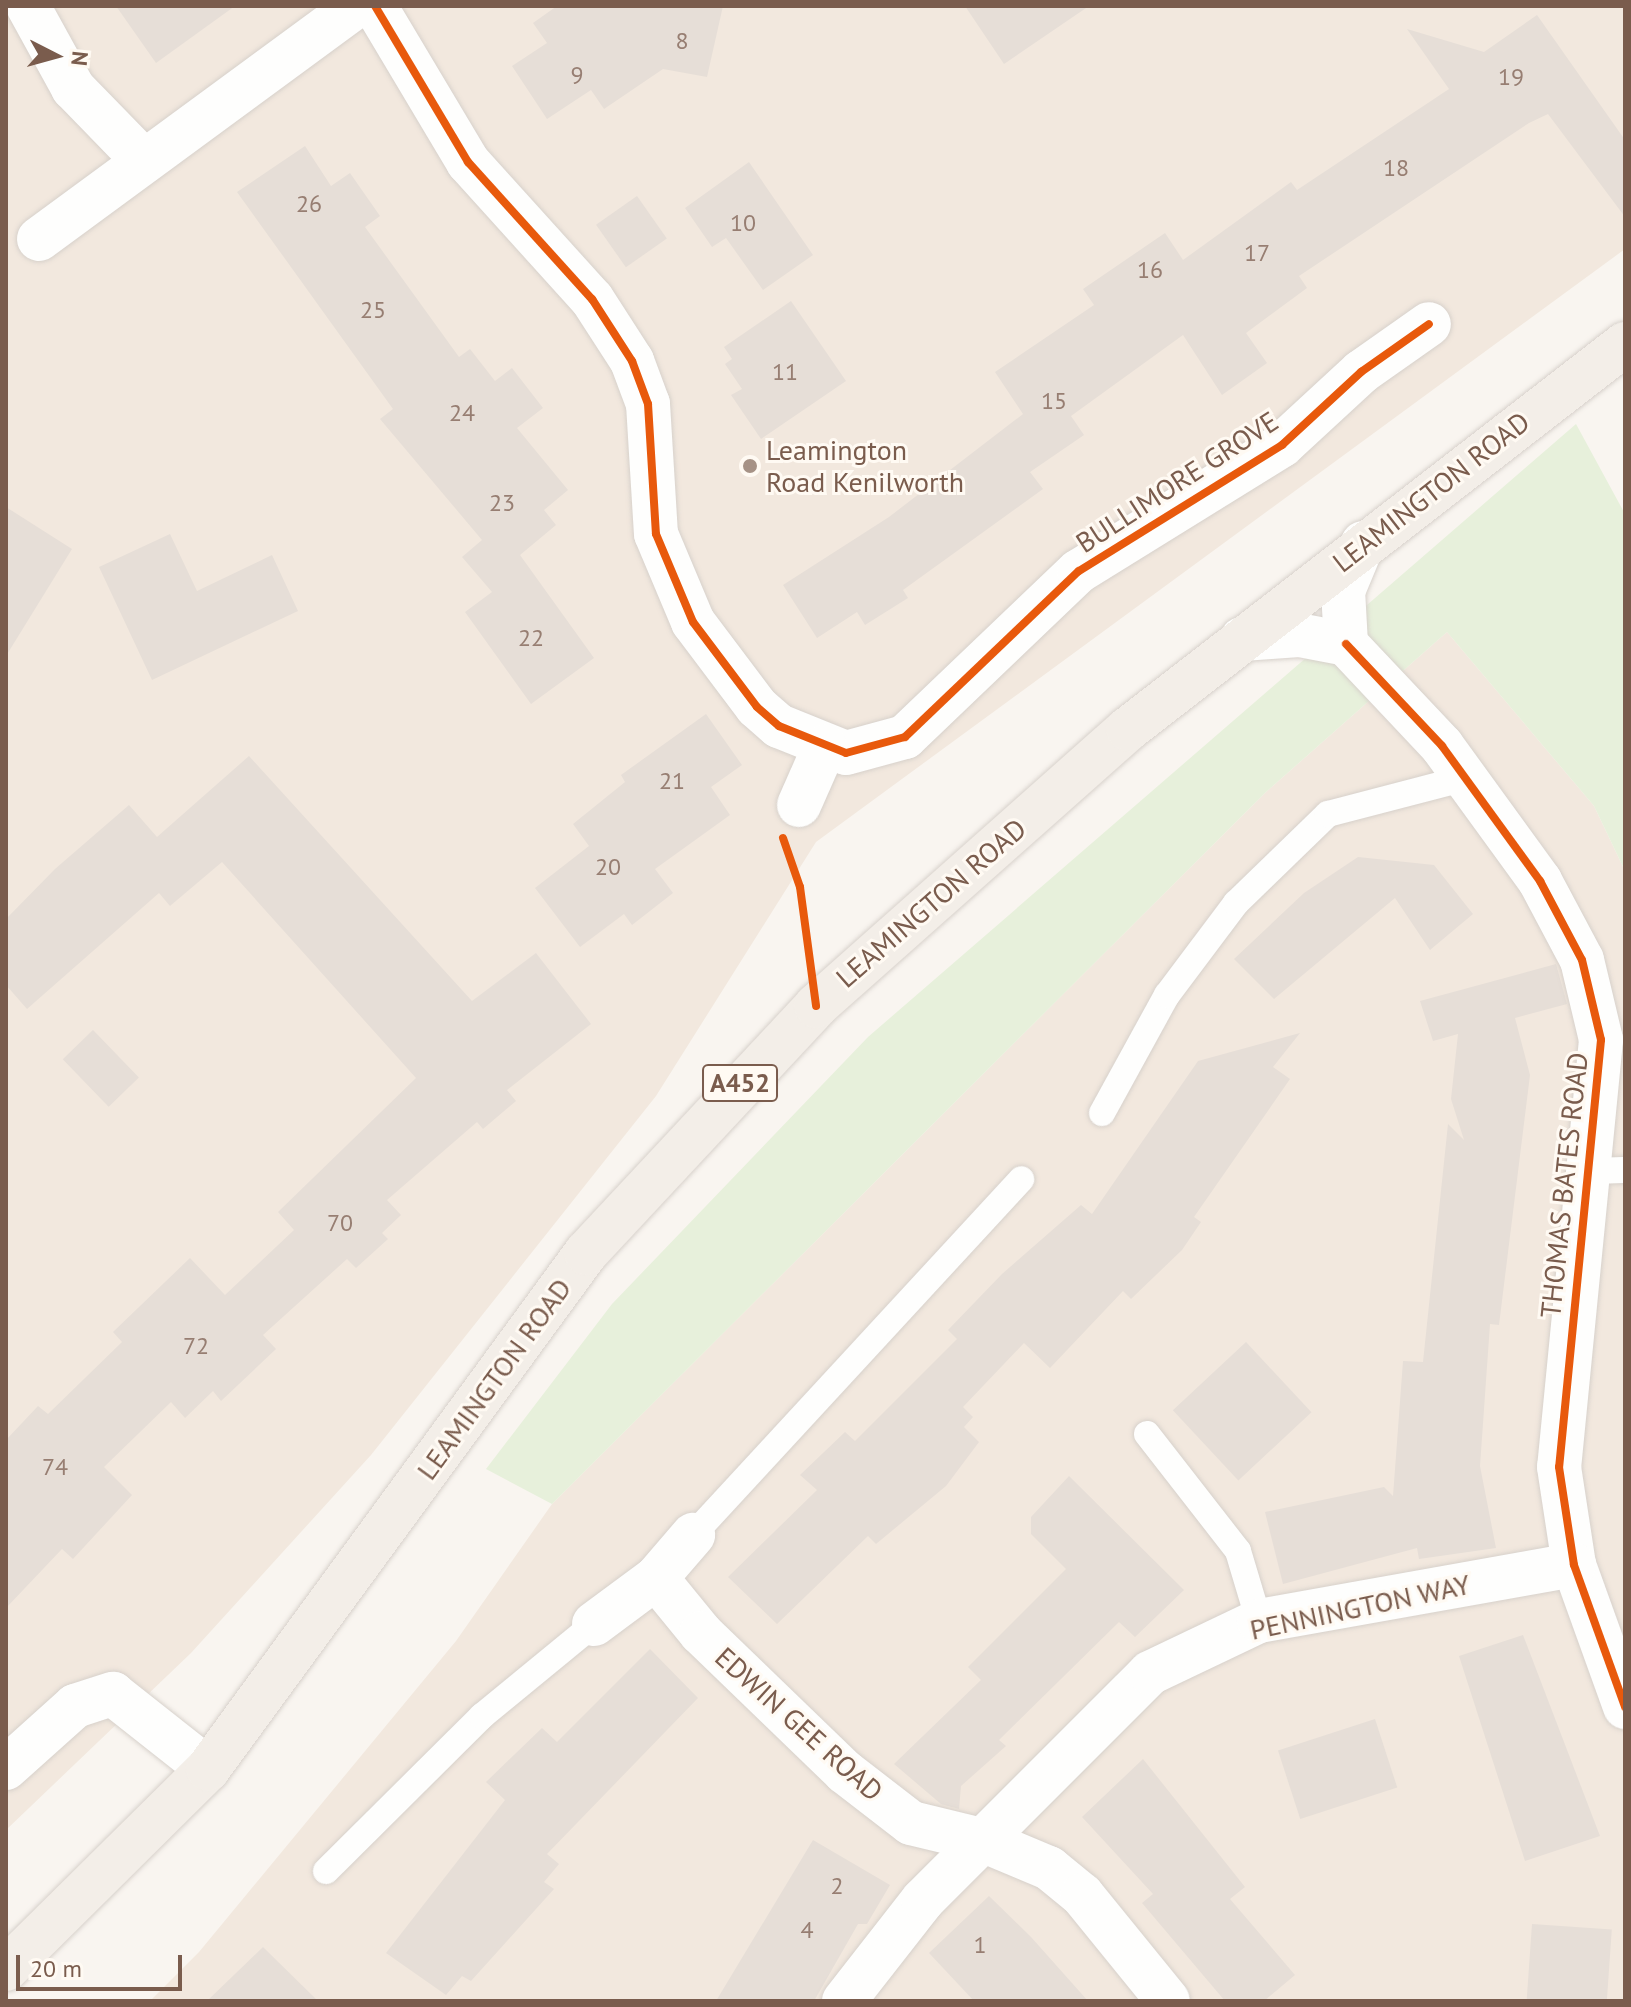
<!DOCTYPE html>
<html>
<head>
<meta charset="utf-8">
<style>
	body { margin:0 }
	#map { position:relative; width:1631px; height:2007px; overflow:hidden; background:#f9f5f0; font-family:"PT Sans",sans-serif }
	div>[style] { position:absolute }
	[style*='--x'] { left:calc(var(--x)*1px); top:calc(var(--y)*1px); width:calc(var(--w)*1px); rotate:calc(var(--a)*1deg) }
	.residential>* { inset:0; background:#f2e8de }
	.green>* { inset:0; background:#e7f0db }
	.building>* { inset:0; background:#e6ded7; transform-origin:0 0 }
	.roads { filter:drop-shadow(0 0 2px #d7d1cb) drop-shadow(0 0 2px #d7d1cb) }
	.service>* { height:26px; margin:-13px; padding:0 13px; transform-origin:13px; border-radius:13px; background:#fefefd }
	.minor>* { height:44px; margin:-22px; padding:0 22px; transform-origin:22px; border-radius:22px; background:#fefefd }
	.primary>* { height:44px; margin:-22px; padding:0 22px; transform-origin:22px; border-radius:22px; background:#f3eee8 }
	.cycleway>* { height:8px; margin:-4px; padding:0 4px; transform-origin:4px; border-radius:4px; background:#e8590c }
	.dots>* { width:22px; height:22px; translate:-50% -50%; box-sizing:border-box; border:4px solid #fffaf3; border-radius:50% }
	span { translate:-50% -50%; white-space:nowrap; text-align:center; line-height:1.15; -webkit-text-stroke:6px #fffaf3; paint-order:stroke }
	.number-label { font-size:24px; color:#977e72 }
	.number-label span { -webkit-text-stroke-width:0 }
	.shield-label span { padding:2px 6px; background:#fffaf3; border:2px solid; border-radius:6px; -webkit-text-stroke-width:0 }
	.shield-label { font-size:26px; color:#7a5c4d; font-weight:700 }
	.poi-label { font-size:28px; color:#7a5c4d }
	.left { translate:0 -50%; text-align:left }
	.street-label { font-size:28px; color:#7a5c4d }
	.frame { position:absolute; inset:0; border:8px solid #7a5c4d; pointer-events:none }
	.north { position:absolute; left:16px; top:16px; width:80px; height:80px; -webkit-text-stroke:6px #fffaf3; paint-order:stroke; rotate:96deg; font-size:22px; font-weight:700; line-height:32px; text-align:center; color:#7a5c4d }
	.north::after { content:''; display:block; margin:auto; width:28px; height:36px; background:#7a5c4d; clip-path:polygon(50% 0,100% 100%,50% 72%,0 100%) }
	.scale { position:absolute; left:16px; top:1955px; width:166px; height:36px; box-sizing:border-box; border:4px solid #7a5c4d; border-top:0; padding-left:10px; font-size:24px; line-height:28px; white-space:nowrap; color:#7a5c4d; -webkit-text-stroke:6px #fffaf3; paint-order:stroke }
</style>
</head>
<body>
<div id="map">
	<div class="residential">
		<div style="clip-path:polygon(6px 6px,1625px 6px,1625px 249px,816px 842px,656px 1096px,371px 1455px,191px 1653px,6px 1830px)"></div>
		<div style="clip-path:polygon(1447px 632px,1594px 806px,1625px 871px,1625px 2001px,150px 2001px,199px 1952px,456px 1641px,552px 1504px,1266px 792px)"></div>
	</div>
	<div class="green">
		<div style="clip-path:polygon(1576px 424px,1625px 514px,1625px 871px,1594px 806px,1447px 632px,1266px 792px,552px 1504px,486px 1469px,612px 1304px,868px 1037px)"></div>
	</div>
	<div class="building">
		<div style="clip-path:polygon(116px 6px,235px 6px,156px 63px)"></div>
		<div style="clip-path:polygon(557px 6px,723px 6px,707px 77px,663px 69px,604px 109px,591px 90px,547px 119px,512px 66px,547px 43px,533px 23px)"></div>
		<div style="clip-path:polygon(965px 6px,1089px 6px,1004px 64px)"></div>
		<div style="clip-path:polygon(1537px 15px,1625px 140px,1625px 217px,1548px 114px,1529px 123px,1299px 276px,1307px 288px,1246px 333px,1267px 363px,1222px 395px,1183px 335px,1071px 416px,1084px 435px,1030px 472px,1043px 489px,903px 590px,908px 598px,865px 625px,857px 612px,817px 638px,783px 585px,889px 517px,1023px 414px,995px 372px,1094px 305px,1083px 289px,1165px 233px,1183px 260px,1291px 182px,1297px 190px,1449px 89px,1407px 29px,1484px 52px)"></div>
		<div style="clip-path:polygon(305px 146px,331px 186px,350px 173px,380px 216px,365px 227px,459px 357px,470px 349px,495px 381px,512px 368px,543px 408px,517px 428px,568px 490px,544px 510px,556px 525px,520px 555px,594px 658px,531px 704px,465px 612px,492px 592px,462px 557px,482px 540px,380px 419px,393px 409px,237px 192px)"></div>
		<div style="clip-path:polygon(749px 162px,813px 255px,763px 290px,726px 238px,712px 247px,685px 208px)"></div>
		<div style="left:637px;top:196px;width:52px;height:50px;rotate:55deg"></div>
		<div style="clip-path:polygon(791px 301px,846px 381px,761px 439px,731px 395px,742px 389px,725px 364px,732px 359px,724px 347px)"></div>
		<div style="clip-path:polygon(6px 507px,72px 549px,6px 656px)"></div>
		<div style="clip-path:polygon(170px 534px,197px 591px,272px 555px,298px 611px,152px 680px,99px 567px)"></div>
		<div style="clip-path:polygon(706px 714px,742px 765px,711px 787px,730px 815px,655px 869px,673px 893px,632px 925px,624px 914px,580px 947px,535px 888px,589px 846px,573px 824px,625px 782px,621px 775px)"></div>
		<div style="clip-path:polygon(249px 756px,472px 1001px,536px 953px,591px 1024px,507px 1090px,516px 1101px,483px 1129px,477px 1122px,387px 1200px,401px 1215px,382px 1233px,388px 1239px,356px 1268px,347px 1259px,263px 1335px,276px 1349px,221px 1401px,213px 1391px,185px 1418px,171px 1402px,104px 1467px,132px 1495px,73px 1559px,62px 1549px,6px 1608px,6px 1440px,38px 1406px,48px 1414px,122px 1342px,113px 1332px,190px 1258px,225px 1295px,294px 1230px,278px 1212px,416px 1078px,222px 862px,170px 906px,159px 893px,27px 1009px,6px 985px,6px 919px,55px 869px,129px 805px,157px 837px)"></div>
		<div style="clip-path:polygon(1358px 857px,1434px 865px,1473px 914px,1430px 950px,1395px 898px,1274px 999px,1234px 959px,1304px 893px)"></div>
		<div style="clip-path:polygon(1556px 964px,1567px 1004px,1515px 1018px,1530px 1075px,1499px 1325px,1490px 1324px,1480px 1466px,1496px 1548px,1419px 1559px,1417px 1548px,1283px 1584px,1265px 1512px,1384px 1487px,1393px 1496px,1403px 1361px,1423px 1362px,1448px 1124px,1464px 1140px,1451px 1099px,1458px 1034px,1433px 1041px,1420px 1001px)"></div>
		<div style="left:93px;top:1030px;width:66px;height:42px;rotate:46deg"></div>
		<div style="clip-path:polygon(1300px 1033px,1273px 1067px,1290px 1079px,1194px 1217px,1201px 1222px,1182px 1250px,1131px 1299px,1123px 1291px,1050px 1368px,1024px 1343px,963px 1407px,973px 1417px,964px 1427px,979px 1442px,946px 1486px,876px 1544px,868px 1536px,777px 1624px,728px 1577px,817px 1490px,800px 1475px,845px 1432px,855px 1441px,957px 1339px,948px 1330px,1002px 1274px,1081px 1205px,1092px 1214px,1198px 1061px)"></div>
		<div style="left:1246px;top:1342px;width:96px;height:100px;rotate:47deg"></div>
		<div style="clip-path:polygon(1069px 1476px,1184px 1590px,1135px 1637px,1119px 1622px,999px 1740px,1006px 1746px,961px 1786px,959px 1809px,941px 1804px,894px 1764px,981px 1680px,968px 1667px,1066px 1569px,1031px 1534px,1031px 1517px)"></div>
		<div style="clip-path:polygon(1523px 1635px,1600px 1836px,1525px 1861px,1459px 1656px)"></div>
		<div style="clip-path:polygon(650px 1649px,698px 1698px,547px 1854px,559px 1864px,544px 1882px,554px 1889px,471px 1981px,462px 1976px,446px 1995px,386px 1953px,505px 1800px,486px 1782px,542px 1728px,557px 1742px)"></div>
		<div style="left:1375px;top:1719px;width:72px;height:102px;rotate:72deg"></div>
		<div style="clip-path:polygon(1143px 1759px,1245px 1887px,1230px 1899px,1295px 1975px,1264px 2001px,1225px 2001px,1142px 1903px,1153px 1894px,1082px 1817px)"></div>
		<div style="clip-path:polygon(813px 1840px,890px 1885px,867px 1924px,858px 1924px,814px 2001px,716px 2001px)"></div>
		<div style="clip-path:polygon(989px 1896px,1031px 1937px,1088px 2001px,974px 2001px,929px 1953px)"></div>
		<div style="left:1532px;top:1924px;width:80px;height:77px;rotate:4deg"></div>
		<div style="clip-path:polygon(263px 1947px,318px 2001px,207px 2001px)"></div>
	</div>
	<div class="roads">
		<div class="service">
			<div style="--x:1102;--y:1113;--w:135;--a:-61.2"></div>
			<div style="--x:1167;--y:995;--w:115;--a:-53.1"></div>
			<div style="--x:1236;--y:903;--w:128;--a:-44.1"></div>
			<div style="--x:1328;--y:814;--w:143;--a:-14.6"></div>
			<div style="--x:1592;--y:1171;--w:33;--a:-2"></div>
			<div style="--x:1147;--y:1434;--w:148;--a:52.1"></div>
			<div style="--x:1238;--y:1551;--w:73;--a:73.3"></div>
			<div style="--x:693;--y:1535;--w:484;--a:-47.3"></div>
			<div style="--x:326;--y:1871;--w:220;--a:-44.8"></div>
			<div style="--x:482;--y:1716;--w:145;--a:-39.4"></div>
		</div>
		<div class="minor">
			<div style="--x:28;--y:6;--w:94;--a:61.2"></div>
			<div style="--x:73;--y:88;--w:102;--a:45.8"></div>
			<div style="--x:375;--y:6;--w:182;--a:59.2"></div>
			<div style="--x:468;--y:162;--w:185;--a:47.9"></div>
			<div style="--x:592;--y:299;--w:74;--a:57.2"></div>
			<div style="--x:632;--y:361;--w:46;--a:69.6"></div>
			<div style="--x:648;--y:404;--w:130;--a:86.5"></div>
			<div style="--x:656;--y:534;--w:95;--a:67.2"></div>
			<div style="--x:693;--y:622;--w:106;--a:53"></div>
			<div style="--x:757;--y:707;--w:29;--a:41"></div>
			<div style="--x:779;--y:726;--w:72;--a:21.9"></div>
			<div style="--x:846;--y:753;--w:61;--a:-15.2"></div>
			<div style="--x:905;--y:737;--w:240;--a:-43.7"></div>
			<div style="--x:1079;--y:571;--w:239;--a:-31.8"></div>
			<div style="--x:1282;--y:445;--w:108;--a:-42.7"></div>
			<div style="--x:1361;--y:372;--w:83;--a:-35.2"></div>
			<div style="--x:39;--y:239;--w:393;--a:-36.3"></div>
			<div style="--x:1242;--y:639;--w:57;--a:-4"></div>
			<div style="--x:1299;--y:635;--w:48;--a:10.8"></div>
			<div style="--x:1346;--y:644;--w:140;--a:46.7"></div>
			<div style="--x:1442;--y:746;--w:167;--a:54"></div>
			<div style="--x:1540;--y:881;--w:89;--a:62"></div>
			<div style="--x:1582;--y:960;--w:82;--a:76.6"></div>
			<div style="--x:1601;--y:1040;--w:429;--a:95.6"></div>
			<div style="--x:1559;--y:1467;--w:99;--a:81.3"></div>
			<div style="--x:1574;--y:1565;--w:151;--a:70.2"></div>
			<div style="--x:1346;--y:644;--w:53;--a:-93.2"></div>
			<div style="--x:1343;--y:591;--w:52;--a:-67.4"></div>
			<div style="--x:799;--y:805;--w:64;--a:-66.2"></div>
			<div style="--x:656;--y:1578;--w:57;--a:-49.3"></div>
			<div style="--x:594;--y:1624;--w:77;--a:-36.6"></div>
			<div style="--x:656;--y:1578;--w:71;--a:50.7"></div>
			<div style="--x:701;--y:1633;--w:200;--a:44"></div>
			<div style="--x:845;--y:1772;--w:83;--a:37.7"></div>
			<div style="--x:911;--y:1823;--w:73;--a:13.5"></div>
			<div style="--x:982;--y:1840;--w:73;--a:22.7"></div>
			<div style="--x:1049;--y:1868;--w:43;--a:39.3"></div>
			<div style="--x:1082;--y:1895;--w:136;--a:50.9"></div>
			<div style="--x:6;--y:1768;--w:93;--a:-41.9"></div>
			<div style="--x:75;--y:1706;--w:40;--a:-18"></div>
			<div style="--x:113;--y:1694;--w:121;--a:38.3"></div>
			<div style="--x:844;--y:2001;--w:128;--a:-52"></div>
			<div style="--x:923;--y:1900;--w:321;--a:-45"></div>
			<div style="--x:1150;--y:1673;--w:121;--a:-25.5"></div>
			<div style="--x:1259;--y:1621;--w:320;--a:-10.1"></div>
		</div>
		<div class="primary">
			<div style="--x:6;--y:1969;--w:284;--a:-44.7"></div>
			<div style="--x:208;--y:1769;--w:640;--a:-53.78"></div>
			<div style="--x:586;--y:1253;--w:338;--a:-47"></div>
			<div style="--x:816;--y:1006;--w:417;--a:-41.6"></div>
			<div style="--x:1128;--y:729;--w:629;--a:-37.76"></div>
		</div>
	</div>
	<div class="cycleway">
		<div style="--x:375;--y:6;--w:182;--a:59.2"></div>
		<div style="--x:468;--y:162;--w:185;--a:47.9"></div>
		<div style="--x:592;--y:299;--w:74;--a:57.2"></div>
		<div style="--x:632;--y:361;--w:46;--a:69.6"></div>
		<div style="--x:648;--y:404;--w:130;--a:86.5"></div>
		<div style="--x:656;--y:534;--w:95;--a:67.2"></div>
		<div style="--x:693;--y:622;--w:106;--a:53"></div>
		<div style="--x:757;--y:707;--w:29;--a:41"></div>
		<div style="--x:779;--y:726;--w:72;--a:21.9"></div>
		<div style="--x:846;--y:753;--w:61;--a:-15.2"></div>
		<div style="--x:905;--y:737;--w:240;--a:-43.7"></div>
		<div style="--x:1079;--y:571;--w:239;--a:-31.8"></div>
		<div style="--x:1282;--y:445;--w:108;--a:-42.7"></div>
		<div style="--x:1361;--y:372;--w:83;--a:-35.2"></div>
		<div style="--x:1346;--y:644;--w:140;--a:46.7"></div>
		<div style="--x:1442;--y:746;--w:167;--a:54"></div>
		<div style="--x:1540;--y:881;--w:89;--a:62"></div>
		<div style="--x:1582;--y:960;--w:82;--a:76.6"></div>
		<div style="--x:1601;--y:1040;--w:429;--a:95.6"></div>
		<div style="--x:1559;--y:1467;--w:99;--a:81.3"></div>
		<div style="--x:1574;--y:1565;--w:151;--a:70.2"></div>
		<div style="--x:783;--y:838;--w:52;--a:70.9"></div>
		<div style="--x:800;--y:887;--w:120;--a:82.3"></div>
	</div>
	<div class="dots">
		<div style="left:750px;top:466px;background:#a69286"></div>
	</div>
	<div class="number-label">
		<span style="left:682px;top:41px">8</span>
		<span style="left:577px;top:75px">9</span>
		<span style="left:1511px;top:77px">19</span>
		<span style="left:1396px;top:168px">18</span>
		<span style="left:309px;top:204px">26</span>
		<span style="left:743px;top:223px">10</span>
		<span style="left:1257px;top:253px">17</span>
		<span style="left:1150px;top:270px">16</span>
		<span style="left:373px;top:310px">25</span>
		<span style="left:785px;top:372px">11</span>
		<span style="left:1054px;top:401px">15</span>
		<span style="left:462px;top:413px">24</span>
		<span style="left:502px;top:503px">23</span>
		<span style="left:531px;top:638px">22</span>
		<span style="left:672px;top:781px">21</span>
		<span style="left:608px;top:867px">20</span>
		<span style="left:340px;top:1223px">70</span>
		<span style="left:196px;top:1346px">72</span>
		<span style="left:55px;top:1467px">74</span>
		<span style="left:837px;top:1886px">2</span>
		<span style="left:807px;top:1930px">4</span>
		<span style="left:980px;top:1945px">1</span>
	</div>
	<div class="shield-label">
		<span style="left:740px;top:1083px">A452</span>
	</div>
	<div class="poi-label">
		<span class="left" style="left:766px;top:466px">Leamington<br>Road Kenilworth</span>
	</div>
	<div class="street-label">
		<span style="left:1177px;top:482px;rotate:-33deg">BULLIMORE GROVE</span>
		<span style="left:1431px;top:492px;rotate:-38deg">LEAMINGTON ROAD</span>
		<span style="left:931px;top:903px;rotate:-41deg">LEAMINGTON ROAD</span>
		<span style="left:1564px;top:1185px;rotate:-84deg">THOMAS BATES ROAD</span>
		<span style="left:494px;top:1379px;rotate:-54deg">LEAMINGTON ROAD</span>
		<span style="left:1360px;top:1607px;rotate:-12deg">PENNINGTON WAY</span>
		<span style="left:799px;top:1724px;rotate:42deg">EDWIN GEE ROAD</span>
	</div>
	<div class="frame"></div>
	<div class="north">N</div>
	<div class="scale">20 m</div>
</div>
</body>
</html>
